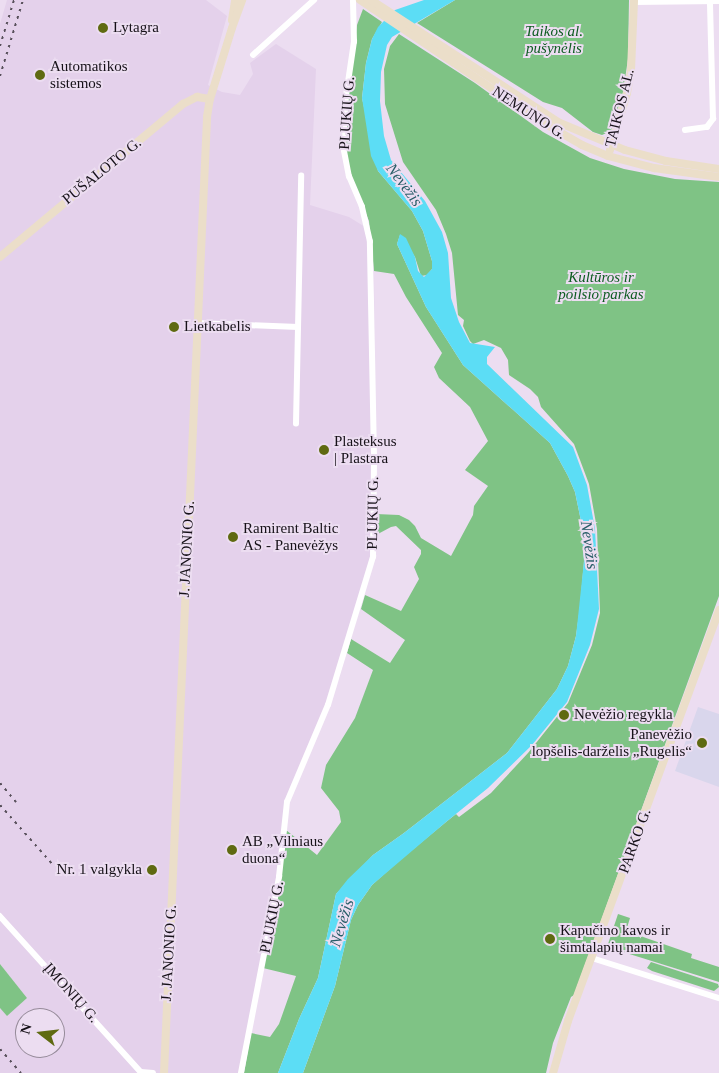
<!DOCTYPE html>
<html>
<head>
<meta charset="utf-8">
<style>
	body { margin:0 }
	#map { position:relative; width:719px; height:1073px; overflow:hidden; background:#ecddf1; font-family:"Times New Roman",serif }
	div>[style] { position:absolute }
	[style*='--x'] { left:calc(var(--x)*1px); top:calc(var(--y)*1px); width:calc(var(--w)*1px); rotate:calc(var(--a)*1deg) }
	.built>* { inset:0; background:#e4d1eb }
	.education>* { inset:0; background:#d9d6ec }
	.green>* { inset:0; background:#7fc385 }
	.water>* { inset:0; background:#5cddf5 }
	.street>* { height:5.5px; margin:-2.75px; padding:0 2.75px; transform-origin:2.75px; border-radius:2.75px; background:#fff }
	.secondary>* { height:8px; margin:-4px; padding:0 4px; transform-origin:4px; border-radius:4px; background:#ebdec9 }
	.rail>* { height:2px; margin-top:-1px; transform-origin:0; background:repeating-linear-gradient(90deg,#58505b 0 2.5px,transparent 0 7.5px) }
	.dots>* { width:14px; height:14px; translate:-50% -50%; box-sizing:border-box; border:2px solid #ecddf1; border-radius:50% }
	span { translate:-50% -50%; white-space:nowrap; text-align:center; line-height:1.15; -webkit-text-stroke:4px #ecddf1; paint-order:stroke }
	.poi-label { font-size:15px; color:#161118 }
	.left { translate:0 -50%; text-align:left }
	.right { translate:-100% -50%; text-align:right }
	.park-label { font-size:15px; color:#0d5c21; font-style:italic }
	.street-label { font-size:15px; color:#161118 }
	.water-label { font-size:16px; color:#275d67; font-style:italic }
	.north { position:absolute; left:15px; top:1008px; width:50px; height:50px; box-sizing:border-box; background:#ecddf1; border:1px solid #968b9a; border-radius:50%; rotate:286deg; font-size:14px; font-weight:700; line-height:20px; text-align:center; color:#161118 }
	.north::after { content:''; display:block; margin:auto; width:18px; height:22px; background:#5f6a11; clip-path:polygon(50% 0,100% 100%,50% 72%,0 100%) }
</style>
</head>
<body>
<div id="map">
	<div class="built">
		<div style="clip-path:polygon(evenodd,7px 0,206px 0,227px 16px,208px 85px,222px 92px,240px 95px,253px 74px,250px 63px,276px 44px,316px 69px,310px 205px,349px 217px,370px 230px,374px 271px,376px 554px,340px 676px,291px 796px,244px 1073px,0 1073px,0 1008px,7px 1015px,27px 998px,0 964px,0 24px,7px 0,25px 1018px,55px 1018px,55px 1048px,25px 1048px,25px 1018px)"></div>
	</div>
	<div class="education">
		<div style="clip-path:polygon(698px 707px,719px 714px,719px 787px,675px 771px)"></div>
	</div>
	<div class="green">
		<div style="clip-path:polygon(455px 0,629px 0,628px 59px,623px 92px,611px 131px,602px 135px,593px 132px,562px 108px,543px 102px,417px 23px)"></div>
		<div style="clip-path:polygon(363px 9px,382px 22px,372px 39px,366px 63px,362px 98px,378px 171px,412px 211px,423px 231px,432px 261px,432px 269px,427px 275px,421px 276px,415px 257px,400px 235px,397px 244px,426px 307px,463px 365px,550px 443px,568px 476px,575px 492px,581px 521px,584px 561px,580px 607px,576px 636px,568px 666px,557px 689px,507px 753px,404px 833px,373px 855px,336px 894px,318px 978px,299px 1019px,278px 1073px,244px 1073px,251px 1033px,270px 1037px,279px 1024px,296px 976px,263px 968px,286px 830px,317px 855px,341px 822px,339px 811px,321px 788px,326px 765px,355px 718px,373px 670px,347px 653px,351px 639px,390px 663px,405px 640px,361px 609px,365px 595px,401px 611px,419px 579px,414px 567px,421px 554px,421px 550px,396px 526px,391px 527px,376px 535px,376px 514px,399px 515px,409px 520px,415px 526px,421px 538px,451px 556px,473px 515px,474px 506px,488px 486px,465px 470px,488px 441px,470px 407px,439px 378px,434px 367px,442px 353px,406px 297px,394px 274px,374px 271px,369px 221px,351px 177px,345px 148px,348px 95px,357px 25px)"></div>
		<div style="clip-path:polygon(399px 34px,475px 83px,543px 132px,590px 158px,624px 169px,675px 179px,719px 182px,719px 596px,574px 995px,571px 997px,553px 1043px,546px 1073px,303px 1073px,335px 986px,351px 920px,358px 905px,372px 885px,400px 860px,446px 822px,456px 814px,459px 817px,491px 793px,528px 753px,568px 703px,592px 645px,600px 613px,597px 529px,589px 484px,574px 444px,541px 407px,538px 397px,530px 389px,509px 375px,508px 360px,501px 348px,484px 340px,473px 344px,470px 341px,463px 326px,464px 320px,458px 315px,452px 253px,446px 234px,436px 210px,403px 162px,385px 104px,384px 69px,390px 46px)"></div>
		<div style="clip-path:polygon(618px 914px,630px 918px,626px 931px,692px 954px,691px 958px,719px 967px,719px 982px,607px 947px)"></div>
		<div style="clip-path:polygon(651px 962px,718px 984px,719px 987px,714px 991px,652px 971px,647px 968px)"></div>
		<div style="clip-path:polygon(0 964px,27px 998px,7px 1016px,0 1008px)"></div>
	</div>
	<div class="water">
		<div style="clip-path:polygon(424px 0,455px 0,392px 37px,387px 45px,381px 72px,380px 101px,384px 136px,391px 160px,425px 201px,442px 232px,448px 253px,451px 298px,459px 322px,470px 343px,495px 347px,487px 357px,487px 364px,573px 447px,587px 485px,595px 529px,599px 609px,590px 645px,567px 702px,532px 745px,488px 788px,446px 822px,372px 885px,358px 905px,351px 920px,335px 986px,303px 1073px,278px 1073px,299px 1019px,318px 978px,336px 894px,348px 879px,373px 855px,404px 833px,507px 753px,557px 689px,568px 666px,576px 636px,584px 561px,581px 521px,575px 492px,568px 476px,550px 443px,463px 365px,426px 307px,397px 244px,400px 234px,406px 238px,415px 257px,418px 271px,424px 277px,432px 269px,432px 261px,423px 231px,412px 211px,378px 171px,371px 156px,362px 98px,366px 63px,372px 39px,378px 27px,395px 10px)"></div>
	</div>
	<div class="street">
		<div style="--x:634;--y:2;--w:85;--a:-0.7"></div>
		<div style="--x:253;--y:55;--w:82;--a:-42"></div>
		<div style="--x:685;--y:130;--w:22;--a:-8"></div>
		<div style="--x:707;--y:127;--w:10;--a:-53"></div>
		<div style="--x:713;--y:119;--w:118;--a:-91.5"></div>
		<div style="--x:197;--y:323;--w:101;--a:2.3"></div>
		<div style="--x:296;--y:424;--w:248;--a:-88.8"></div>
		<div style="--x:0;--y:916;--w:212;--a:47.9"></div>
		<div style="--x:592;--y:958;--w:133;--a:17.5"></div>
		<div style="--x:141;--y:1072;--w:12;--a:5"></div>
		<div style="--x:241;--y:1073;--w:200;--a:-79"></div>
		<div style="--x:279;--y:877;--w:75;--a:-83.9"></div>
		<div style="--x:287;--y:802;--w:105;--a:-67.1"></div>
		<div style="--x:328;--y:705;--w:155;--a:-73.1"></div>
		<div style="--x:373;--y:557;--w:99;--a:-89.4"></div>
		<div style="--x:374;--y:458;--w:216;--a:-91.1"></div>
		<div style="--x:370;--y:242;--w:36;--a:-103"></div>
		<div style="--x:362;--y:207;--w:33;--a:-113"></div>
		<div style="--x:349;--y:177;--w:31;--a:-101"></div>
		<div style="--x:343;--y:147;--w:51;--a:-86.6"></div>
		<div style="--x:346;--y:96;--w:55;--a:-81.6"></div>
		<div style="--x:354;--y:42;--w:42;--a:-91.4"></div>
	</div>
	<div class="secondary">
		<div style="--x:360;--y:0;--w:213;--a:33.9"></div>
		<div style="--x:537;--y:119;--w:52;--a:30"></div>
		<div style="--x:582;--y:145;--w:28;--a:23"></div>
		<div style="--x:608;--y:156;--w:48;--a:14.6"></div>
		<div style="--x:654;--y:168;--w:66;--a:7.9"></div>
		<div style="--x:371;--y:0;--w:225;--a:33.1"></div>
		<div style="--x:560;--y:123;--w:70;--a:22.6"></div>
		<div style="--x:625;--y:150;--w:42;--a:15"></div>
		<div style="--x:666;--y:161;--w:54;--a:8.6"></div>
		<div style="--x:232;--y:20;--w:20;--a:-81"></div>
		<div style="--x:610;--y:150;--w:59;--a:-73.4"></div>
		<div style="--x:627;--y:93;--w:23;--a:-80"></div>
		<div style="--x:631;--y:70;--w:70;--a:-87.5"></div>
		<div style="--x:0;--y:257;--w:239;--a:-39.9"></div>
		<div style="--x:183;--y:104;--w:16;--a:-27"></div>
		<div style="--x:197;--y:97;--w:13;--a:9"></div>
		<div style="--x:164;--y:1073;--w:957;--a:-87.42"></div>
		<div style="--x:207;--y:117;--w:18;--a:-81"></div>
		<div style="--x:210;--y:99;--w:74;--a:-72.8"></div>
		<div style="--x:232;--y:28;--w:30;--a:-70"></div>
		<div style="--x:553;--y:1073;--w:54;--a:-73.9"></div>
		<div style="--x:568;--y:1021;--w:438;--a:-69.8"></div>
	</div>
	<div class="rail">
		<div style="--x:0;--y:46;--w:48;--a:-73.1"></div>
		<div style="--x:0;--y:76;--w:79;--a:-73.2"></div>
		<div style="--x:0;--y:783;--w:25;--a:50"></div>
		<div style="--x:0;--y:805;--w:80;--a:48.5"></div>
		<div style="--x:0;--y:1049;--w:32;--a:49"></div>
	</div>
	<div class="dots">
		<div style="left:103px;top:28px;background:#5f6a11"></div>
		<div style="left:40px;top:75px;background:#5f6a11"></div>
		<div style="left:174px;top:327px;background:#5f6a11"></div>
		<div style="left:324px;top:450px;background:#5f6a11"></div>
		<div style="left:233px;top:537px;background:#5f6a11"></div>
		<div style="left:564px;top:715px;background:#5f6a11"></div>
		<div style="left:702px;top:743px;background:#5f6a11"></div>
		<div style="left:232px;top:850px;background:#5f6a11"></div>
		<div style="left:152px;top:870px;background:#5f6a11"></div>
		<div style="left:550px;top:939px;background:#5f6a11"></div>
	</div>
	<div class="poi-label">
		<span class="left" style="left:113px;top:28px">Lytagra</span>
		<span class="left" style="left:50px;top:75px">Automatikos<br>sistemos</span>
		<span class="left" style="left:184px;top:327px">Lietkabelis</span>
		<span class="left" style="left:334px;top:450px">Plasteksus<br>| Plastara</span>
		<span class="left" style="left:243px;top:537px">Ramirent Baltic<br>AS - Panevėžys</span>
		<span class="left" style="left:574px;top:715px">Nevėžio regykla</span>
		<span class="right" style="left:692px;top:743px">Panevėžio<br>lopšelis-darželis „Rugelis“</span>
		<span class="left" style="left:242px;top:850px">AB „Vilniaus<br>duona“</span>
		<span class="right" style="left:142px;top:870px">Nr. 1 valgykla</span>
		<span class="left" style="left:560px;top:939px">Kapučino kavos ir<br>šimtalapių namai</span>
	</div>
	<div class="park-label">
		<span style="left:554px;top:40px">Taikos al.<br>pušynėlis</span>
		<span style="left:601px;top:286px">Kultūros ir<br>poilsio parkas</span>
	</div>
	<div class="street-label">
		<span style="left:620px;top:108px;rotate:-76deg">TAIKOS AL.</span>
		<span style="left:347px;top:113px;rotate:-86deg">PLUKIŲ G.</span>
		<span style="left:529px;top:113px;rotate:33deg">NEMUNO G.</span>
		<span style="left:102px;top:171px;rotate:-39deg">PUŠALOTO G.</span>
		<span style="left:373px;top:513px;rotate:-89deg">PLUKIŲ G.</span>
		<span style="left:187px;top:549px;rotate:-87deg">J. JANONIO G.</span>
		<span style="left:635px;top:841px;rotate:-70deg">PARKO G.</span>
		<span style="left:272px;top:917px;rotate:-79deg">PLUKIŲ G.</span>
		<span style="left:169px;top:953px;rotate:-87deg">J. JANONIO G.</span>
		<span style="left:71px;top:993px;rotate:48deg">ĮMONIŲ G.</span>
	</div>
	<div class="water-label">
		<span style="left:404px;top:185px;rotate:53deg">Nevėžis</span>
		<span style="left:589px;top:545px;rotate:82deg">Nevėžis</span>
		<span style="left:342px;top:923px;rotate:-73deg">Nevėžis</span>
	</div>
	<div class="north">N</div>
</div>
</body>
</html>
